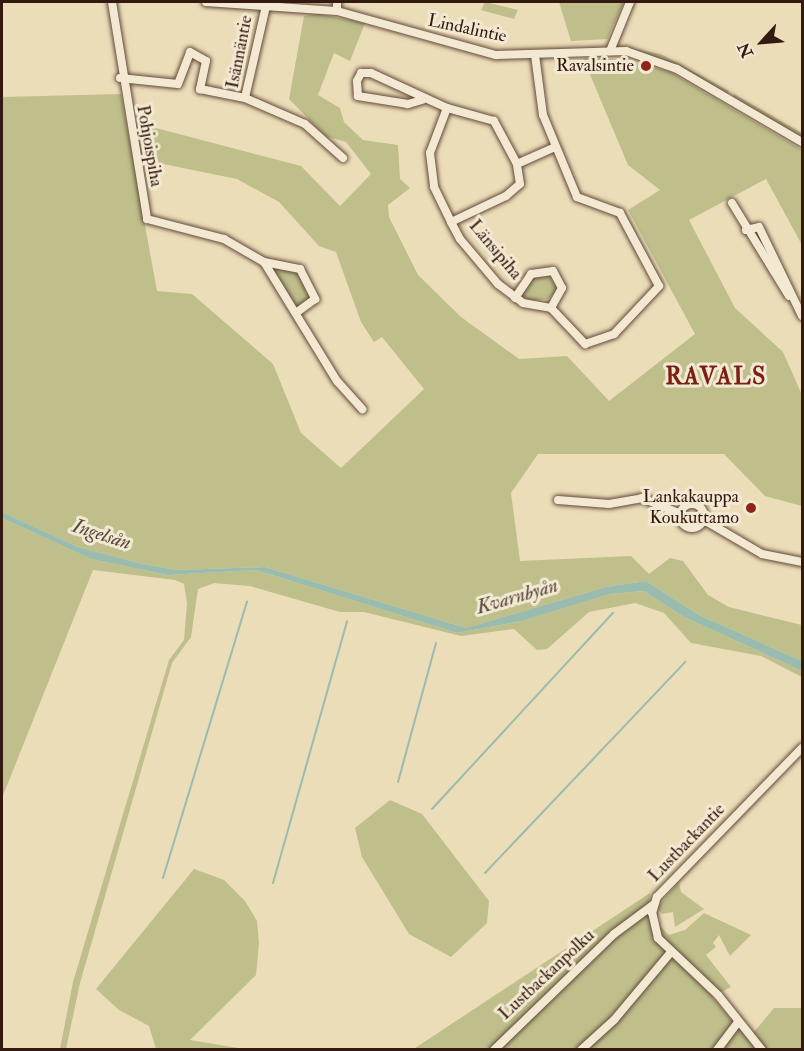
<!DOCTYPE html>
<html>
<head>
<meta charset="utf-8">
<style>
	body { margin:0 }
	#map { position:relative; width:804px; height:1051px; overflow:hidden; background:#ecddb9; font-family:"IM FELL Double Pica",serif }
	div>[style] { position:absolute }
	[style*='--x'] { left:calc(var(--x)*1px); top:calc(var(--y)*1px); width:calc(var(--w)*1px); rotate:calc(var(--a)*1deg) }
	.green>* { inset:0; background:#bebf8b }
	.water>* { inset:0; background:#99bcae }
	.stream>* { height:2px; margin:-1px; padding:0 1px; transform-origin:1px; border-radius:1px; background:#99bcae }
	.roads { filter:drop-shadow(0 0 2px #624a3a) drop-shadow(0 0 2px #624a3a) }
	.minor>* { height:8px; margin:-4px; padding:0 4px; transform-origin:4px; border-radius:4px; background:#f3e9d2 }
	.minor>.ring { margin:-4px; padding:0; box-sizing:content-box; background:none; border:8px solid #f3e9d2; border-radius:50% }
	.dots>* { width:16px; height:16px; translate:-50% -50%; box-sizing:border-box; border:3px solid #f3e9d2; border-radius:50% }
	span { translate:-50% -50%; white-space:nowrap; text-align:center; line-height:1.15; -webkit-text-stroke:6px #f3e9d2; paint-order:stroke }
	.street-label { font-size:18px; color:#341910 }
	.poi-label { font-size:18px; color:#341910 }
	.right { translate:-100% -50%; text-align:right }
	.water-label { font-size:20px; color:#524a3f; font-style:italic }
	.district-label { font-size:24px; color:#7a1f14; font-weight:700; letter-spacing:1.5px }
	.frame { position:absolute; inset:0; border:3px solid #341910; pointer-events:none }
	.north { position:absolute; left:732px; top:12px; width:60px; height:60px; -webkit-text-stroke:4px #f3e9d2; paint-order:stroke; rotate:244deg; font-size:16px; font-weight:700; line-height:24px; text-align:center; color:#341910 }
	.north::after { content:''; display:block; margin:auto; width:21px; height:27px; background:#341910; clip-path:polygon(50% 0,100% 100%,50% 72%,0 100%) }
</style>
</head>
<body>
<div id="map">
	<div class="green">
		<div style="clip-path:polygon(485px 2px,518px 10px,514px 19px,481px 10px)"></div>
		<div style="clip-path:polygon(559px 2px,624px 2px,607px 39px,571px 41px)"></div>
		<div style="clip-path:polygon(318px 14px,365px 23px,350px 61px,334px 53px,318px 95px,340px 108px,344px 122px,363px 140px,398px 145px,400px 179px,410px 188px,388px 205px,389px 217px,418px 275px,461px 317px,519px 359px,567px 356px,609px 401px,695px 334px,628px 210px,660px 190px,628px 165px,583px 58px,622px 60px,670px 72px,802px 150px,802px 245px,766px 179px,689px 220px,735px 308px,783px 352px,802px 395px,802px 506px,765px 496px,724px 454px,538px 454px,511px 493px,520px 561px,631px 556px,649px 574px,670px 558px,683px 561px,708px 595px,729px 607px,802px 625px,802px 661px,699px 615px,646px 581px,606px 587px,466px 628px,265px 567px,177px 570px,143px 564px,78px 547px,2px 512px,2px 97px,121px 94px,157px 291px,192px 294px,273px 364px,301px 433px,341px 468px,424px 389px,382px 337px,374px 342px,361px 322px,336px 252px,319px 246px,279px 202px,237px 179px,139px 159px,133px 122px,301px 166px,340px 206px,371px 174px,346px 142px,325px 136px,289px 99px,304px 16px)"></div>
		<div style="clip-path:polygon(629px 48px,661px 54px,729px 91px,727px 94px)"></div>
		<div style="clip-path:polygon(734px 94px,802px 133px,802px 139px,733px 97px)"></div>
		<div style="clip-path:polygon(271px 267px,295px 269px,313px 297px,298px 309px)"></div>
		<div style="clip-path:polygon(546px 273px,559px 289px,548px 299px,525px 301px,521px 293px,534px 276px)"></div>
		<div style="clip-path:polygon(2px 518px,91px 559px,167px 575px,256px 570px,457px 633px,522px 621px,610px 594px,644px 591px,684px 617px,802px 671px,802px 677px,761px 656px,691px 643px,664px 613px,635px 603px,589px 612px,547px 649px,537px 650px,514px 629px,461px 636px,364px 612px,340px 612px,250px 586px,214px 583px,198px 589px,191px 637px,172px 663px,80px 983px,66px 1049px,60px 1049px,73px 982px,169px 660px,184px 640px,187px 603px,184px 584px,175px 580px,93px 570px,2px 798px)"></div>
		<div style="clip-path:polygon(390px 800px,422px 814px,489px 901px,487px 923px,451px 957px,409px 934px,362px 857px,355px 828px)"></div>
		<div style="clip-path:polygon(194px 869px,224px 880px,245px 901px,257px 921px,259px 943px,256px 975px,190px 1040px,244px 1049px,156px 1049px,149px 1026px,119px 1010px,96px 989px)"></div>
		<div style="clip-path:polygon(679px 882px,681px 892px,704px 909px,675px 927px,673px 912px,662px 914px,657px 908px)"></div>
		<div style="clip-path:polygon(650px 893px,648px 914px,669px 935px,685px 930px,704px 913px,751px 935px,730px 956px,719px 935px,713px 943px,716px 947px,706px 955px,731px 987px,712px 997px,748px 1039px,774px 1008px,802px 1008px,802px 1049px,412px 1050px)"></div>
	</div>
	<div class="water">
		<div style="clip-path:polygon(2px 512px,78px 547px,143px 564px,177px 570px,265px 567px,466px 628px,606px 587px,646px 581px,699px 615px,802px 661px,802px 671px,684px 617px,644px 591px,610px 594px,522px 621px,457px 633px,256px 570px,167px 575px,91px 559px,2px 518px)"></div>
	</div>
	<div class="stream">
		<div style="--x:398;--y:782;--w:144;--a:-74.7"></div>
		<div style="--x:432;--y:809;--w:267;--a:-47.3"></div>
		<div style="--x:485;--y:873;--w:291;--a:-46.5"></div>
		<div style="--x:163;--y:878;--w:289;--a:-73.1"></div>
		<div style="--x:273;--y:883;--w:272;--a:-74.2"></div>
	</div>
	<div class="roads">
		<div class="minor">
			<div style="--x:112;--y:2;--w:220;--a:80.8"></div>
			<div style="--x:147;--y:219;--w:80;--a:14.6"></div>
			<div style="--x:224;--y:239;--w:46;--a:29.9"></div>
			<div style="--x:264;--y:262;--w:140;--a:58.5"></div>
			<div style="--x:337;--y:381;--w:38;--a:48"></div>
			<div style="--x:206;--y:2;--w:131;--a:3.9"></div>
			<div style="--x:337;--y:11;--w:165;--a:15.5"></div>
			<div style="--x:496;--y:55;--w:130;--a:-1.8"></div>
			<div style="--x:626;--y:51;--w:54;--a:19.4"></div>
			<div style="--x:677;--y:69;--w:145;--a:30.3"></div>
			<div style="--x:337;--y:2;--w:9;--a:90"></div>
			<div style="--x:266;--y:6;--w:94;--a:102.9"></div>
			<div style="--x:245;--y:98;--w:65;--a:23.4"></div>
			<div style="--x:305;--y:124;--w:51;--a:41.8"></div>
			<div style="--x:610;--y:51;--w:53;--a:-67.8"></div>
			<div style="--x:120;--y:78;--w:58;--a:5.9"></div>
			<div style="--x:178;--y:84;--w:34;--a:-69"></div>
			<div style="--x:190;--y:52;--w:18;--a:29"></div>
			<div style="--x:206;--y:61;--w:29;--a:102"></div>
			<div style="--x:200;--y:89;--w:46;--a:11.3"></div>
			<div style="--x:422;--y:100;--w:15;--a:164"></div>
			<div style="--x:408;--y:104;--w:51;--a:-170.9"></div>
			<div style="--x:358;--y:96;--w:15;--a:-94"></div>
			<div style="--x:357;--y:81;--w:9;--a:-63"></div>
			<div style="--x:361;--y:73;--w:10;--a:0"></div>
			<div style="--x:371;--y:73;--w:84;--a:24.7"></div>
			<div style="--x:517;--y:164;--w:39;--a:-24"></div>
			<div style="--x:732;--y:203;--w:109;--a:58.5"></div>
			<div style="--x:451;--y:222;--w:61;--a:-25.3"></div>
			<div style="--x:506;--y:196;--w:18;--a:-41"></div>
			<div style="--x:520;--y:184;--w:20;--a:-99"></div>
			<div style="--x:517;--y:164;--w:49;--a:-118.1"></div>
			<div style="--x:494;--y:121;--w:49;--a:-164.5"></div>
			<div style="--x:447;--y:108;--w:48;--a:110.7"></div>
			<div style="--x:430;--y:153;--w:34;--a:83"></div>
			<div style="--x:434;--y:187;--w:39;--a:64"></div>
			<div style="--x:451;--y:222;--w:19;--a:62"></div>
			<div style="--x:460;--y:239;--w:59;--a:49.8"></div>
			<div style="--x:498;--y:284;--w:31;--a:37"></div>
			<div style="--x:523;--y:303;--w:28;--a:10"></div>
			<div style="--x:551;--y:308;--w:50;--a:46.6"></div>
			<div style="--x:585;--y:344;--w:31;--a:-19"></div>
			<div style="--x:614;--y:334;--w:66;--a:-46.8"></div>
			<div style="--x:659;--y:286;--w:83;--a:-118.1"></div>
			<div style="--x:620;--y:213;--w:46;--a:-159.6"></div>
			<div style="--x:577;--y:197;--w:89;--a:-112.5"></div>
			<div style="--x:543;--y:115;--w:61;--a:-97.6"></div>
			<div style="--x:746;--y:230;--w:13;--a:-13"></div>
			<div style="--x:759;--y:227;--w:99;--a:64.2"></div>
			<div style="--x:264;--y:262;--w:37;--a:11"></div>
			<div style="--x:300;--y:269;--w:34;--a:63"></div>
			<div style="--x:315;--y:299;--w:22;--a:144"></div>
			<div style="--x:515;--y:298;--w:29;--a:-56"></div>
			<div style="--x:531;--y:274;--w:22;--a:-8"></div>
			<div style="--x:553;--y:271;--w:19;--a:62"></div>
			<div style="--x:562;--y:288;--w:23;--a:119"></div>
			<div style="--x:558;--y:500;--w:51;--a:4.5"></div>
			<div style="--x:609;--y:504;--w:34;--a:-10"></div>
			<div style="--x:642;--y:498;--w:42;--a:22.3"></div>
			<div class="ring" style="left:680px;top:504px;width:16px;height:16px"></div>
			<div style="--x:704;--y:520;--w:67;--a:30.4"></div>
			<div style="--x:762;--y:554;--w:41;--a:11.3"></div>
			<div style="--x:494;--y:1050;--w:167;--a:-44"></div>
			<div style="--x:614;--y:934;--w:49;--a:-36.6"></div>
			<div style="--x:581;--y:1050;--w:45;--a:-42.3"></div>
			<div style="--x:614;--y:1020;--w:89;--a:-50"></div>
			<div style="--x:717;--y:1050;--w:34;--a:-53"></div>
			<div style="--x:762;--y:1050;--w:70;--a:-128.7"></div>
			<div style="--x:718;--y:995;--w:83;--a:-136.5"></div>
			<div style="--x:658;--y:938;--w:26;--a:-103"></div>
			<div style="--x:652;--y:913;--w:17;--a:-73"></div>
			<div style="--x:657;--y:897;--w:208;--a:-45.8"></div>
		</div>
	</div>
	<div class="dots">
		<div style="left:646px;top:66px;background:#8f2418"></div>
		<div style="left:751px;top:508px;background:#8f2418"></div>
	</div>
	<div class="street-label">
		<span style="left:467px;top:29px;rotate:12deg">Lindalintie</span>
		<span style="left:240px;top:52px;rotate:-79deg">Isännäntie</span>
		<span style="left:149px;top:146px;rotate:80deg">Pohjoispiha</span>
		<span style="left:495px;top:250px;rotate:50deg">Länsipiha</span>
		<span style="left:687px;top:843px;rotate:-46deg">Lustbackantie</span>
		<span style="left:547px;top:975px;rotate:-43deg">Lustbackanpolku</span>
	</div>
	<div class="poi-label">
		<span class="right" style="left:634px;top:66px">Ravalsintie</span>
		<span class="right" style="left:739px;top:508px">Lankakauppa<br>Koukuttamo</span>
	</div>
	<div class="water-label">
		<span style="left:102px;top:534px;rotate:18deg">Ingelsån</span>
		<span style="left:517px;top:596px;rotate:-16deg">Kvarnbyån</span>
	</div>
	<div class="district-label">
		<span style="left:716px;top:377px">RAVALS</span>
	</div>
	<div class="frame"></div>
	<div class="north">N</div>
</div>
</body>
</html>
